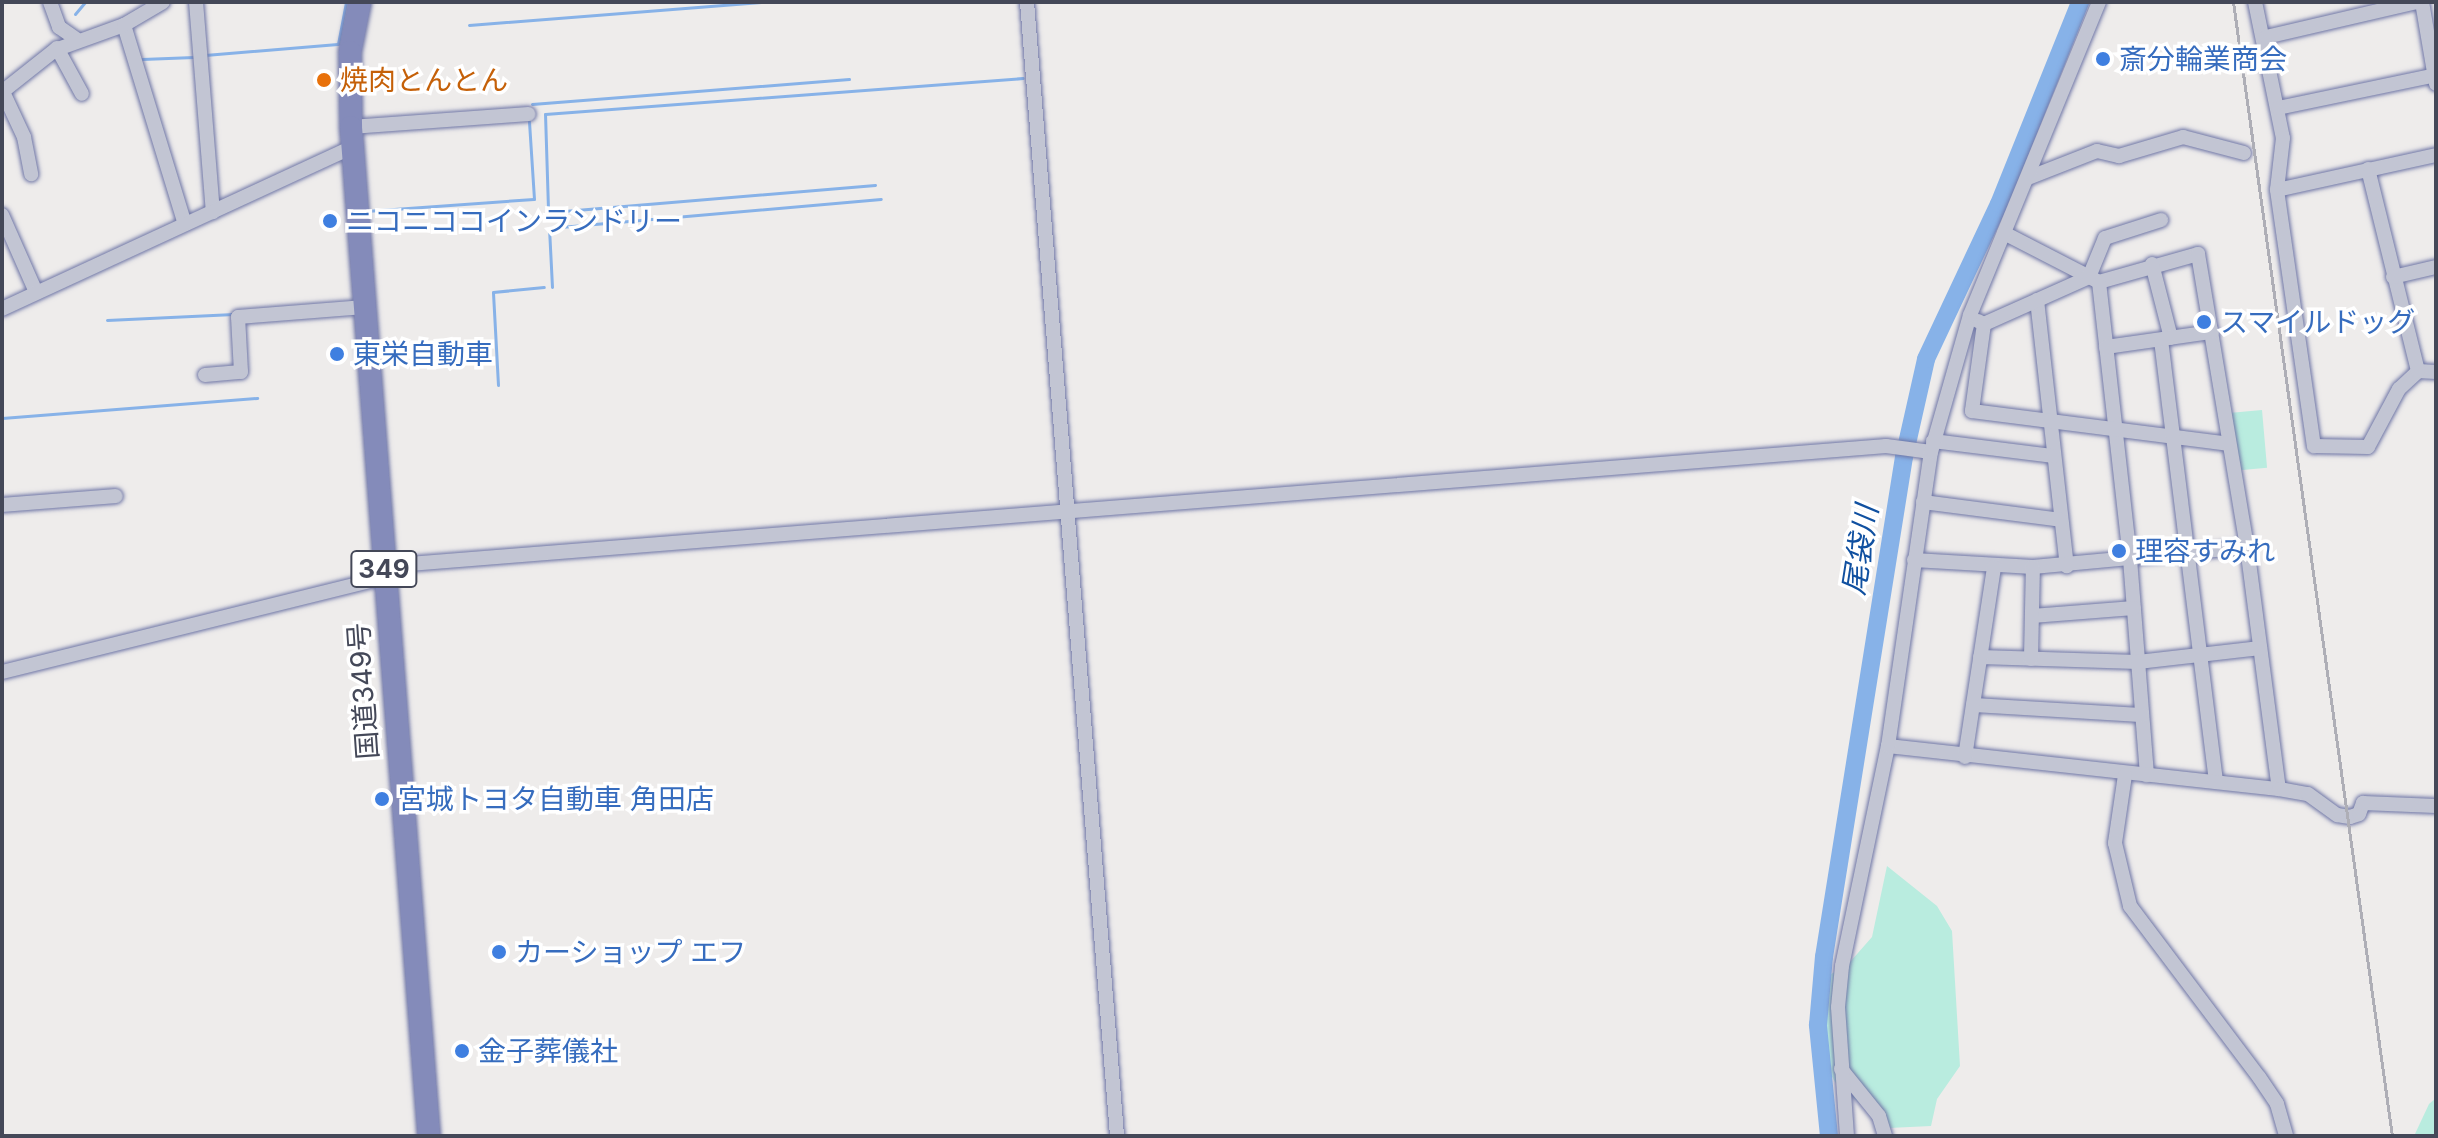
<!DOCTYPE html>
<html>
<head>
<meta charset="utf-8">
<style>
	body { margin:0 }
	#map { position:relative; width:2438px; height:1138px; overflow:hidden; background:#eeeceb; font-family:Inter,"Noto Sans JP",sans-serif }
	div>[style] { position:absolute }
	[style*='--x'] { left:calc(var(--x)*1px); top:calc(var(--y)*1px); width:calc(var(--w)*1px); rotate:calc(var(--a)*1deg) }
	.green>* { inset:0; background:#b9ecdf; transform-origin:0 0 }
	.stream>* { height:3px; margin:-1.5px; padding:0 1.5px; transform-origin:1.5px; border-radius:1.5px; background:#87b2e8 }
	.river>* { height:18px; margin:-9px; padding:0 9px; transform-origin:9px; border-radius:9px; background:#87b2e8 }
	.roads { filter:drop-shadow(0 0 2px #6f76a6) drop-shadow(0 0 2px #6f76a6) }
	.minor>* { height:14px; margin:-7px; padding:0 7px; transform-origin:7px; border-radius:7px; background:#c2c5d3 }
	.highway>* { height:22px; margin:-11px; padding:0 11px; transform-origin:11px; border-radius:11px; background:#848bba }
	.rail>* { height:3px; margin:-1.5px; padding:0 1.5px; transform-origin:1.5px; border-radius:1.5px; background:#aeaeb6 }
	.dots>* { width:22px; height:22px; translate:-50% -50%; box-sizing:border-box; border:4px solid #fff; border-radius:50% }
	span { translate:-50% -50%; white-space:nowrap; text-align:center; line-height:1.15; -webkit-text-stroke:7px #fff; paint-order:stroke }
	.shield-label span { padding:2px 6px; background:#fff; border:2px solid; border-radius:6px; -webkit-text-stroke-width:0 }
	.shield-label { font-size:26px; color:#444858; font-weight:700 }
	.shop-label { font-size:28px; color:#366cbe }
	.left { translate:0 -50%; text-align:left }
	.food-label { font-size:28px; color:#c56008 }
	.street-label { font-size:28px; color:#444858 }
	.water-label { font-size:30px; color:#1050a0; font-style:italic }
	.frame { position:absolute; inset:0; border:4px solid #444858; pointer-events:none }
</style>
</head>
<body>
<div id="map">
	<div class="green">
		<div style="left:2262px;top:410px;width:58px;height:36px;rotate:85deg"></div>
		<div style="clip-path:polygon(1887px 866px,1937px 906px,1952px 931px,1960px 1066px,1937px 1099px,1931px 1126px,1889px 1128px,1835px 1082px,1819px 1054px,1813px 1022px,1812px 996px,1825px 978px,1850px 962px,1872px 937px)"></div>
		<div style="clip-path:polygon(2436px 1098px,2436px 1136px,2414px 1136px,2429px 1104px)"></div>
	</div>
	<div class="stream">
		<div style="--x:75;--y:14;--w:16;--a:-50"></div>
		<div style="--x:469;--y:25;--w:293;--a:-4.5"></div>
		<div style="--x:205;--y:55;--w:133;--a:-4.7"></div>
		<div style="--x:338;--y:44;--w:43;--a:-79.2"></div>
		<div style="--x:142;--y:59;--w:52;--a:-2.2"></div>
		<div style="--x:532;--y:104;--w:318;--a:-4.5"></div>
		<div style="--x:875;--y:185;--w:321;--a:175.2"></div>
		<div style="--x:555;--y:212;--w:8;--a:-157"></div>
		<div style="--x:548;--y:209;--w:95;--a:-91.8"></div>
		<div style="--x:545;--y:114;--w:479;--a:-4.3"></div>
		<div style="--x:366;--y:211;--w:168;--a:-4.1"></div>
		<div style="--x:534;--y:199;--w:78;--a:-93.7"></div>
		<div style="--x:552;--y:287;--w:59;--a:-92.9"></div>
		<div style="--x:549;--y:228;--w:333;--a:-5"></div>
		<div style="--x:107;--y:320;--w:127;--a:-2.7"></div>
		<div style="--x:498;--y:385;--w:93;--a:-93.1"></div>
		<div style="--x:493;--y:292;--w:51;--a:-5.6"></div>
		<div style="--x:2;--y:418;--w:256;--a:-4.5"></div>
	</div>
	<div class="river">
		<div style="--x:1829;--y:1136;--w:112;--a:-95.7"></div>
		<div style="--x:1818;--y:1025;--w:68;--a:-85"></div>
		<div style="--x:1824;--y:957;--w:506;--a:-80.91"></div>
		<div style="--x:1904;--y:457;--w:100;--a:-77.3"></div>
		<div style="--x:1926;--y:359;--w:171;--a:-64.8"></div>
		<div style="--x:1999;--y:204;--w:218;--a:-68.1"></div>
	</div>
	<div class="roads">
		<div class="minor">
			<div style="--x:50;--y:2;--w:27;--a:70"></div>
			<div style="--x:59;--y:27;--w:21;--a:35"></div>
			<div style="--x:196;--y:2;--w:211;--a:85.4"></div>
			<div style="--x:1027;--y:2;--w:1138;--a:85.46"></div>
			<div style="--x:2255;--y:2;--w:139;--a:78.4"></div>
			<div style="--x:2283;--y:138;--w:52;--a:96.6"></div>
			<div style="--x:2277;--y:190;--w:259;--a:81.8"></div>
			<div style="--x:2314;--y:446;--w:54;--a:1.1"></div>
			<div style="--x:2368;--y:447;--w:66;--a:-61.9"></div>
			<div style="--x:2399;--y:389;--w:26;--a:-43"></div>
			<div style="--x:2418;--y:371;--w:18;--a:3"></div>
			<div style="--x:2422;--y:2;--w:83;--a:80.3"></div>
			<div style="--x:124;--y:25;--w:208;--a:73"></div>
			<div style="--x:2266;--y:37;--w:154;--a:-13.1"></div>
			<div style="--x:57;--y:48;--w:52;--a:61.5"></div>
			<div style="--x:2;--y:92;--w:68;--a:-38.4"></div>
			<div style="--x:55;--y:50;--w:73;--a:-19.9"></div>
			<div style="--x:124;--y:25;--w:45;--a:-30.5"></div>
			<div style="--x:3;--y:92;--w:50;--a:65"></div>
			<div style="--x:24;--y:137;--w:38;--a:79"></div>
			<div style="--x:2278;--y:108;--w:161;--a:-11.8"></div>
			<div style="--x:351;--y:127;--w:178;--a:-4.2"></div>
			<div style="--x:2368;--y:169;--w:208;--a:76.1"></div>
			<div style="--x:2028;--y:178;--w:74;--a:-21.4"></div>
			<div style="--x:2097;--y:151;--w:23;--a:13"></div>
			<div style="--x:2119;--y:156;--w:67;--a:-16.5"></div>
			<div style="--x:2183;--y:137;--w:63;--a:14.7"></div>
			<div style="--x:2277;--y:190;--w:163;--a:-12.4"></div>
			<div style="--x:2;--y:215;--w:84;--a:66.2"></div>
			<div style="--x:2004;--y:233;--w:107;--a:27.3"></div>
			<div style="--x:2099;--y:282;--w:103;--a:-15.8"></div>
			<div style="--x:2198;--y:254;--w:297;--a:80.5"></div>
			<div style="--x:2247;--y:547;--w:244;--a:82.5"></div>
			<div style="--x:2152;--y:264;--w:76;--a:75.6"></div>
			<div style="--x:2393;--y:277;--w:44;--a:-13.1"></div>
			<div style="--x:2099;--y:282;--w:279;--a:83.6"></div>
			<div style="--x:2130;--y:559;--w:217;--a:85.5"></div>
			<div style="--x:2037;--y:300;--w:268;--a:83.6"></div>
			<div style="--x:2;--y:309;--w:386;--a:-24.8"></div>
			<div style="--x:1978;--y:321;--w:7;--a:27"></div>
			<div style="--x:1984;--y:324;--w:115;--a:-24.1"></div>
			<div style="--x:2089;--y:277;--w:42;--a:-67.7"></div>
			<div style="--x:2105;--y:238;--w:59;--a:-17.8"></div>
			<div style="--x:1984;--y:324;--w:88;--a:97.9"></div>
			<div style="--x:1972;--y:411;--w:258;--a:7.3"></div>
			<div style="--x:2161;--y:340;--w:445;--a:82.9"></div>
			<div style="--x:2106;--y:347;--w:107;--a:-8.1"></div>
			<div style="--x:205;--y:375;--w:36;--a:-5"></div>
			<div style="--x:241;--y:372;--w:55;--a:-93.1"></div>
			<div style="--x:238;--y:317;--w:127;--a:-4.5"></div>
			<div style="--x:1933;--y:441;--w:122;--a:7.1"></div>
			<div style="--x:1923;--y:502;--w:139;--a:7.4"></div>
			<div style="--x:2;--y:505;--w:114;--a:-4.5"></div>
			<div style="--x:1914;--y:560;--w:119;--a:3.4"></div>
			<div style="--x:2033;--y:567;--w:215;--a:-5.3"></div>
			<div style="--x:384;--y:566;--w:1507;--a:-4.57"></div>
			<div style="--x:1886;--y:446;--w:45;--a:7.6"></div>
			<div style="--x:2032;--y:616;--w:102;--a:-4.5"></div>
			<div style="--x:1980;--y:657;--w:158;--a:1.8"></div>
			<div style="--x:2138;--y:662;--w:123;--a:-6.5"></div>
			<div style="--x:2031;--y:659;--w:92;--a:-88.8"></div>
			<div style="--x:2;--y:672;--w:395;--a:-13.9"></div>
			<div style="--x:1973;--y:705;--w:169;--a:3.4"></div>
			<div style="--x:1888;--y:746;--w:393;--a:6.3"></div>
			<div style="--x:2279;--y:789;--w:29;--a:10"></div>
			<div style="--x:2308;--y:794;--w:36;--a:36"></div>
			<div style="--x:2337;--y:815;--w:13;--a:9"></div>
			<div style="--x:2350;--y:817;--w:9;--a:-18"></div>
			<div style="--x:2359;--y:814;--w:12;--a:-70"></div>
			<div style="--x:2363;--y:803;--w:73;--a:2.4"></div>
			<div style="--x:1965;--y:757;--w:192;--a:-81.3"></div>
			<div style="--x:2125;--y:775;--w:69;--a:98.4"></div>
			<div style="--x:2115;--y:843;--w:65;--a:76.6"></div>
			<div style="--x:2130;--y:906;--w:214;--a:53"></div>
			<div style="--x:2259;--y:1077;--w:32;--a:56"></div>
			<div style="--x:2277;--y:1104;--w:33;--a:74"></div>
			<div style="--x:1841;--y:1069;--w:60;--a:51"></div>
			<div style="--x:1879;--y:1116;--w:21;--a:73"></div>
			<div style="--x:1847;--y:1136;--w:129;--a:-94"></div>
			<div style="--x:1838;--y:1007;--w:41;--a:-84.4"></div>
			<div style="--x:1842;--y:966;--w:225;--a:-78.2"></div>
			<div style="--x:1888;--y:746;--w:297;--a:-81.7"></div>
			<div style="--x:1931;--y:452;--w:142;--a:-74.1"></div>
			<div style="--x:1970;--y:315;--w:339;--a:-67.6"></div>
		</div>
		<div class="highway">
			<div style="--x:360;--y:2;--w:51;--a:101.3"></div>
			<div style="--x:350;--y:52;--w:75;--a:89.2"></div>
			<div style="--x:351;--y:127;--w:1012;--a:85.58"></div>
		</div>
	</div>
	<div class="rail">
		<div style="--x:2233;--y:2;--w:1145;--a:82.02"></div>
	</div>
	<div class="dots">
		<div style="left:2103px;top:59px;background:#3f7fe0"></div>
		<div style="left:324px;top:80px;background:#e8710a"></div>
		<div style="left:330px;top:221px;background:#3f7fe0"></div>
		<div style="left:2204px;top:322px;background:#3f7fe0"></div>
		<div style="left:337px;top:354px;background:#3f7fe0"></div>
		<div style="left:2119px;top:551px;background:#3f7fe0"></div>
		<div style="left:382px;top:799px;background:#3f7fe0"></div>
		<div style="left:499px;top:952px;background:#3f7fe0"></div>
		<div style="left:462px;top:1051px;background:#3f7fe0"></div>
	</div>
	<div class="shield-label">
		<span style="left:384px;top:569px">349</span>
	</div>
	<div class="shop-label">
		<span class="left" style="left:2119px;top:59px">斎分輪業商会</span>
		<span class="left" style="left:346px;top:221px">ニコニココインランドリー</span>
		<span class="left" style="left:2220px;top:322px">スマイルドッグ</span>
		<span class="left" style="left:353px;top:354px">東栄自動車</span>
		<span class="left" style="left:2135px;top:551px">理容すみれ</span>
		<span class="left" style="left:398px;top:799px">宮城トヨタ自動車 角田店</span>
		<span class="left" style="left:515px;top:952px">カーショップ エフ</span>
		<span class="left" style="left:478px;top:1051px">金子葬儀社</span>
	</div>
	<div class="food-label">
		<span class="left" style="left:340px;top:80px">焼肉とんとん</span>
	</div>
	<div class="street-label">
		<span style="left:363px;top:691px;rotate:-94deg">国道349号</span>
	</div>
	<div class="water-label">
		<span style="left:1860px;top:550px;rotate:-81deg">尾袋川</span>
	</div>
	<div class="frame"></div>
</div>
</body>
</html>
